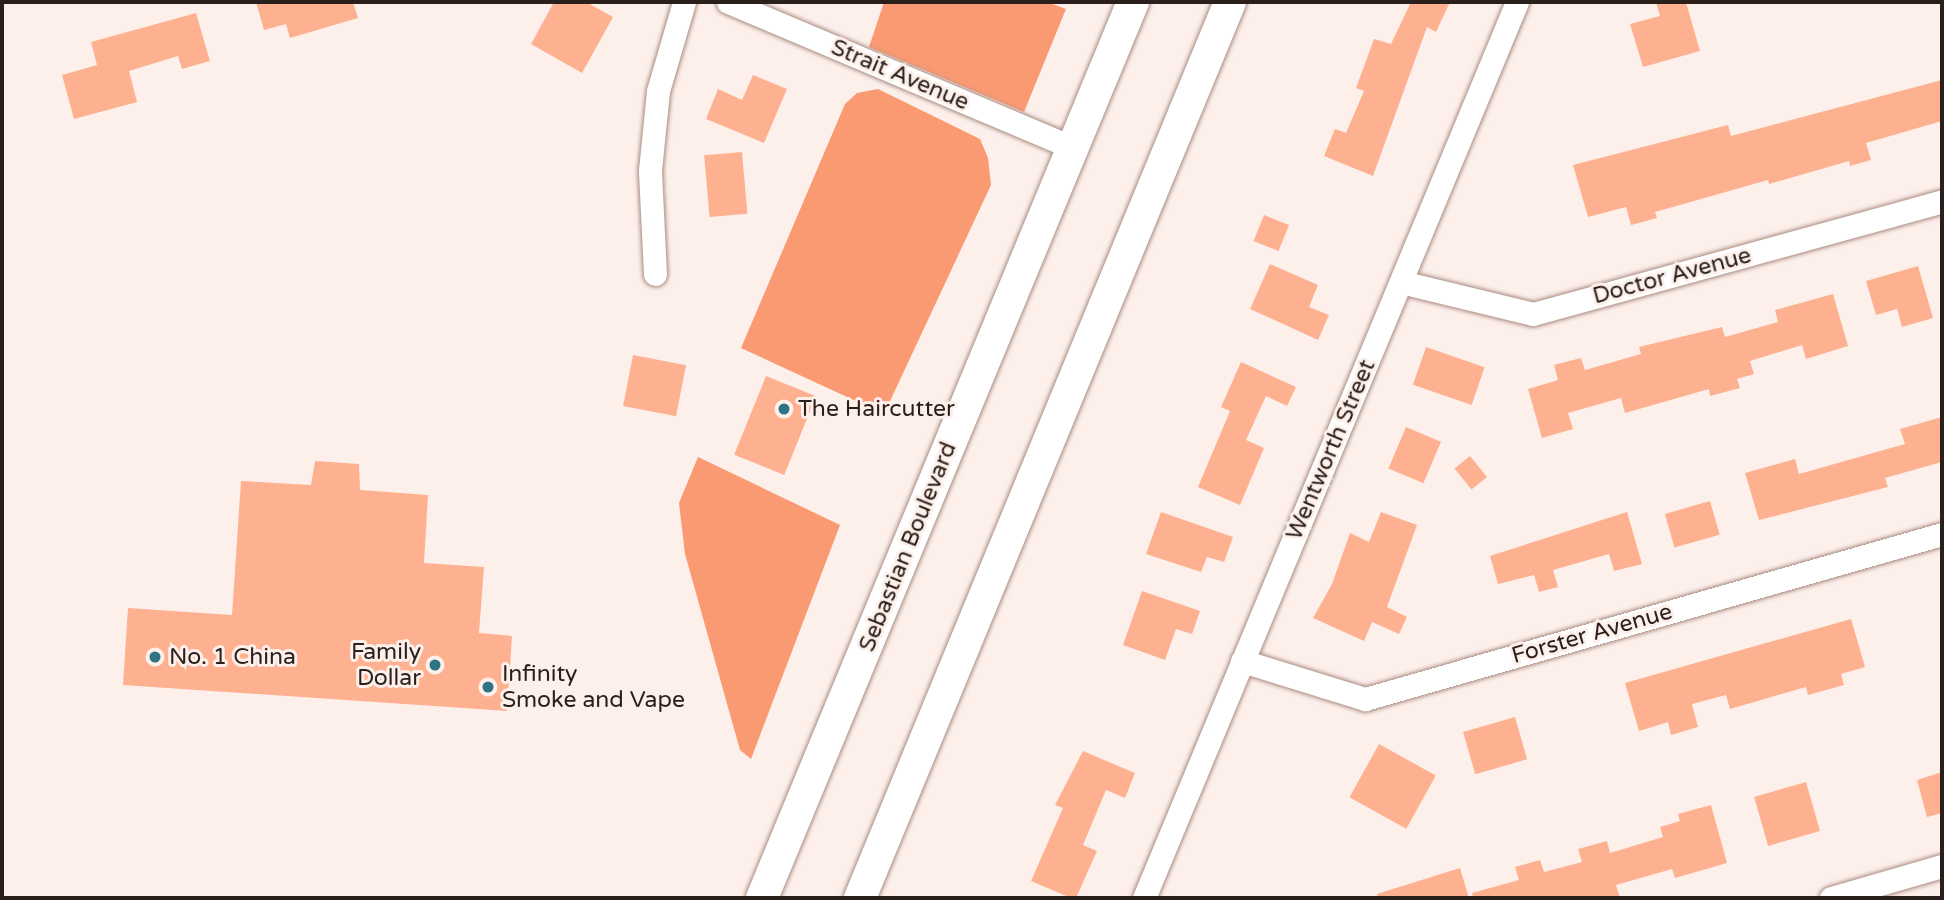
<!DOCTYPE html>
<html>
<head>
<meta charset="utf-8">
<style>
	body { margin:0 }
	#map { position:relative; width:1944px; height:900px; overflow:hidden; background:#fdf0eb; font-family:"Varela Round",sans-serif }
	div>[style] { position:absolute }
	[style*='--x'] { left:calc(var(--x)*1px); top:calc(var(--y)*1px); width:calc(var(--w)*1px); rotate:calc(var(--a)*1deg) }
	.forest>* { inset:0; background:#f99a73 }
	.building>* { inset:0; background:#feb191; transform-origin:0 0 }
	.roads { filter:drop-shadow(0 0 2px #a98c81) drop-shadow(0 0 2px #a98c81) }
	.street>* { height:23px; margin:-11.5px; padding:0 11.5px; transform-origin:11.5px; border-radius:11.5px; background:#fff }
	.secondary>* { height:32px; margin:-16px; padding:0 16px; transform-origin:16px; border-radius:16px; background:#fff }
	.dots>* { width:19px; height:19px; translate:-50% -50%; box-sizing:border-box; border:4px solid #fdf0eb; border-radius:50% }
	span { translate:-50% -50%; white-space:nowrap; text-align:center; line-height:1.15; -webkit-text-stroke:6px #fdf0eb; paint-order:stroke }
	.street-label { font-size:23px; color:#2a1f1a }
	.poi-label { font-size:23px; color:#2a1f1a }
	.left { translate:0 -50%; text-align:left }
	.right { translate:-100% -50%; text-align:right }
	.frame { position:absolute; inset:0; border:4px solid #2a1f1a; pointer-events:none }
</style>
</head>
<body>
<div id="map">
	<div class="forest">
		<div style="clip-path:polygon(884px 2px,1047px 2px,1066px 9px,1024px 112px,869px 47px)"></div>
		<div style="clip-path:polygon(878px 89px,980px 139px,988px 158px,991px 185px,884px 414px,741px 348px,845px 104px,857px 93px)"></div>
		<div style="clip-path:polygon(698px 457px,840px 525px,751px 759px,740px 750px,685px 554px,679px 503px)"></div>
	</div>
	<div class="building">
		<div style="clip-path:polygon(256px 2px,353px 2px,358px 18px,290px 38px,286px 24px,264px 30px)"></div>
		<div style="clip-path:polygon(554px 2px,586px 2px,613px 17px,582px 73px,531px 44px)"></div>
		<div style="clip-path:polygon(1411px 2px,1450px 2px,1436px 32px,1427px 27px,1373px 176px,1324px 156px,1335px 129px,1346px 133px,1364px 91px,1356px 88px,1374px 39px,1391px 44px)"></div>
		<div style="clip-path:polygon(1656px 2px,1686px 2px,1700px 51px,1643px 67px,1630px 24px,1660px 16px)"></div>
		<div style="clip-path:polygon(196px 13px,210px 61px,182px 69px,178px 56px,129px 71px,137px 102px,74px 119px,62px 75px,97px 65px,91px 42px)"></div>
		<div style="clip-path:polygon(753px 75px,787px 89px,764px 143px,706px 119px,718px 89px,742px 100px)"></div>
		<div style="clip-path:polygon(1942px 80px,1942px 121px,1866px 143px,1871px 160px,1850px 166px,1849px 161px,1769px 184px,1768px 180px,1655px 212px,1657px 218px,1631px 225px,1626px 207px,1588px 217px,1573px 165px,1728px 125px,1731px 136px)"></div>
		<div style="left:742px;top:152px;width:62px;height:38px;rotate:85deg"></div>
		<div style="left:1264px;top:215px;width:27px;height:28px;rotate:22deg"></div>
		<div style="clip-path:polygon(1270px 264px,1318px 285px,1309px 307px,1329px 315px,1318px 340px,1250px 309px)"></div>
		<div style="clip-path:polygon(1918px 266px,1933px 318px,1902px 327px,1897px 309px,1876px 315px,1866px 281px)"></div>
		<div style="clip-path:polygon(1833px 294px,1848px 346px,1806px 359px,1802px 345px,1750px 361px,1754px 374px,1737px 379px,1740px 388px,1710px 396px,1709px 389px,1625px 413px,1621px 398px,1568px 413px,1573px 429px,1542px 438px,1528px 389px,1558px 380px,1554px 365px,1581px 358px,1585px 370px,1641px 354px,1639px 347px,1722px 327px,1725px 337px,1778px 322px,1775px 310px)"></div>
		<div style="left:1426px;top:347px;width:62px;height:40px;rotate:19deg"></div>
		<div style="left:633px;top:355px;width:54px;height:52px;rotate:11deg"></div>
		<div style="clip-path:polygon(1241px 362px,1296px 387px,1287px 406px,1266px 396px,1246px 440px,1264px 448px,1240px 505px,1198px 487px,1230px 411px,1221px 407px)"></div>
		<div style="left:766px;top:376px;width:54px;height:85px;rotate:22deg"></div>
		<div style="clip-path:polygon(1942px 417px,1942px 462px,1885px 478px,1888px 487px,1759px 520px,1745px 473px,1795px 459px,1799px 474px,1905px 444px,1900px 429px)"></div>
		<div style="left:1406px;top:427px;width:38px;height:45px;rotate:23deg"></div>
		<div style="left:1470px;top:456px;width:27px;height:20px;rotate:51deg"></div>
		<div style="clip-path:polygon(315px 461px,359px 464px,360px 490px,428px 495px,424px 563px,484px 567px,479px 633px,512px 636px,507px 711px,123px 685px,128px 608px,232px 615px,241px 481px,311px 485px)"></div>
		<div style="left:1710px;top:501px;width:35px;height:47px;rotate:74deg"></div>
		<div style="clip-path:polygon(1161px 512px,1233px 537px,1224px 562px,1207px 557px,1201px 572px,1146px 554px)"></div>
		<div style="clip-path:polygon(1381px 512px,1417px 525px,1387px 607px,1407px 617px,1399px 634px,1372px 622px,1364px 641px,1313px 618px,1332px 584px,1350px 533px,1369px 542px)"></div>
		<div style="clip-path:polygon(1627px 512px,1642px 564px,1614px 571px,1609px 554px,1553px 570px,1558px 587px,1539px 592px,1534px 575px,1498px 584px,1490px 556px)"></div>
		<div style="clip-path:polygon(1142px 591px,1200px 611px,1192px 634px,1176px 629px,1165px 660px,1123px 645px)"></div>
		<div style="clip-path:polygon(1851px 619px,1865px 667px,1841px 674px,1844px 685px,1808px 695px,1806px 687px,1730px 709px,1726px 695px,1692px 704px,1698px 727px,1671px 735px,1668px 722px,1639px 731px,1625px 683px)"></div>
		<div style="left:1515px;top:717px;width:44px;height:54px;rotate:74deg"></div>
		<div style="left:1379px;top:744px;width:65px;height:61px;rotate:29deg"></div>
		<div style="clip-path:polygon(1083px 751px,1135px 773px,1125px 798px,1106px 790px,1083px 845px,1097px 851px,1076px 898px,1071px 898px,1031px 881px,1063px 808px,1055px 805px)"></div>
		<div style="clip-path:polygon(1942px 772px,1942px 813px,1927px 817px,1917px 780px)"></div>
		<div style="left:1806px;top:782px;width:51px;height:54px;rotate:74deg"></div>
		<div style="clip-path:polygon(1711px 805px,1727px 863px,1675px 878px,1672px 869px,1616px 885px,1620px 898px,1473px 898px,1472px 893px,1519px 880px,1515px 867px,1540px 860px,1544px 872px,1582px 862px,1578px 849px,1607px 841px,1610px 853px,1663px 837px,1660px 827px,1680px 821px,1678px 814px)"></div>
		<div style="clip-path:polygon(1460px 868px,1469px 898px,1378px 898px,1377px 894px)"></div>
	</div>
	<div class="roads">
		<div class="street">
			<div style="--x:728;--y:2;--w:373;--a:22.9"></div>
			<div style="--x:655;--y:274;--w:104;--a:-92.8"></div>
			<div style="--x:650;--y:170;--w:79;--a:-84.2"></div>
			<div style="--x:658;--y:91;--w:93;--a:-73.7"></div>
			<div style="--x:1401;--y:282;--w:136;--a:13.6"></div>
			<div style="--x:1533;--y:314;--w:424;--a:-15.4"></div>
			<div style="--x:1242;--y:661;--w:129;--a:17.2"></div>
			<div style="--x:1365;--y:699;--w:600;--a:-15.96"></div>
			<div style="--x:1144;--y:898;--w:971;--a:-67.4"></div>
			<div style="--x:1831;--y:898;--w:116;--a:-16.1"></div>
		</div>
		<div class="secondary">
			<div style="--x:762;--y:898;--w:970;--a:-67.51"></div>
			<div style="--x:860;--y:898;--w:969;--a:-67.56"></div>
		</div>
	</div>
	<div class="dots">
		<div style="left:784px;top:409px;background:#2f7283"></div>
		<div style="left:155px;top:657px;background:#2f7283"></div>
		<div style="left:435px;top:665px;background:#2f7283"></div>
		<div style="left:488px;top:687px;background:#2f7283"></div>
	</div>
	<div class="street-label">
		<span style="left:900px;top:75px;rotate:23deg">Strait Avenue</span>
		<span style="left:1672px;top:276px;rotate:-15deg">Doctor Avenue</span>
		<span style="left:1331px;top:450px;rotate:-67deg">Wentworth Street</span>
		<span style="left:908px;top:547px;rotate:-68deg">Sebastian Boulevard</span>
		<span style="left:1592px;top:634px;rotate:-16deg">Forster Avenue</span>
	</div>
	<div class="poi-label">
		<span class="left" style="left:798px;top:409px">The Haircutter</span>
		<span class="right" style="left:421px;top:665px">Family<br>Dollar</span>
		<span class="left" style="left:169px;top:657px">No. 1 China</span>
		<span class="left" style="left:502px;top:687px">Infinity<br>Smoke and Vape</span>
	</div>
	<div class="frame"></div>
</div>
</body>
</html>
